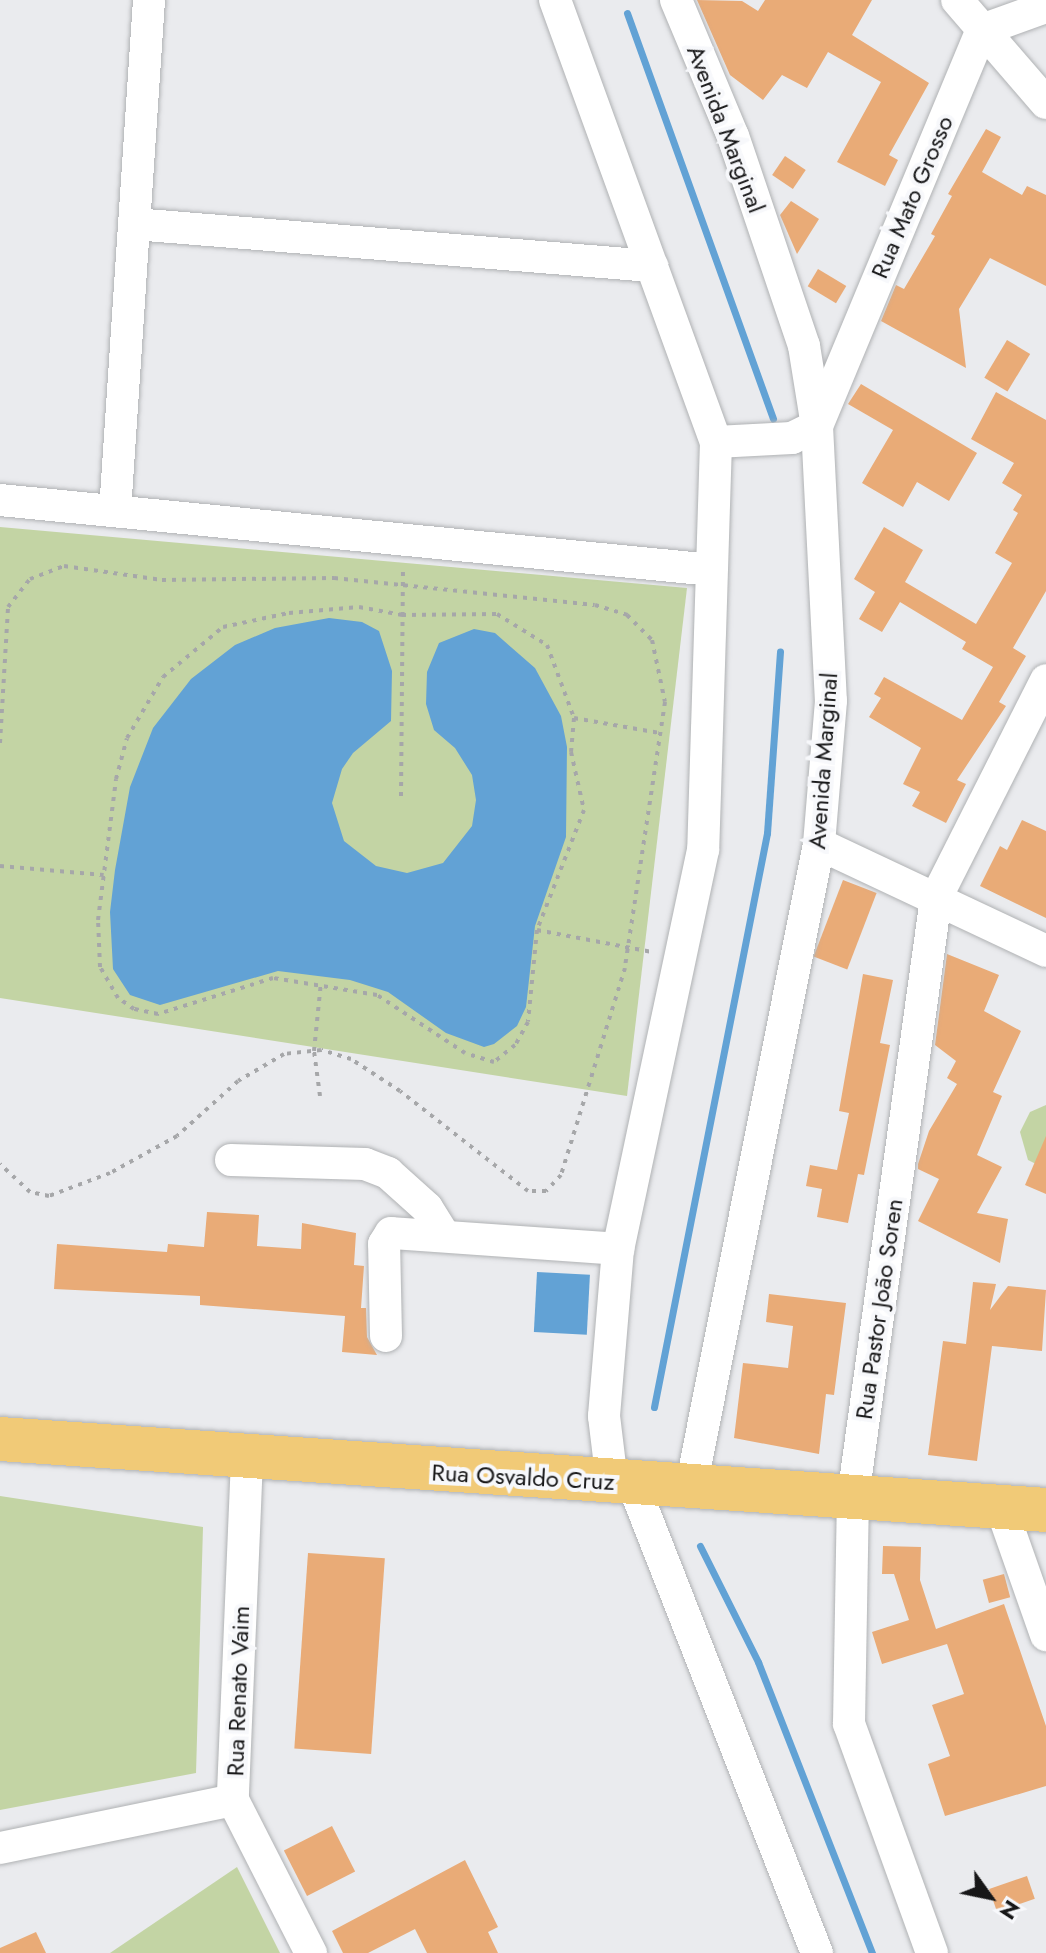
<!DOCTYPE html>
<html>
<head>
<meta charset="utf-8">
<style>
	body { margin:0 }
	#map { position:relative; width:1046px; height:1953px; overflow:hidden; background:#eaebee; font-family:Jost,sans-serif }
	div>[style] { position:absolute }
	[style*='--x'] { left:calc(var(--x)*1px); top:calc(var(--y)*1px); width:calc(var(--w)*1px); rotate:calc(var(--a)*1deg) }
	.green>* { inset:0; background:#c3d4a4 }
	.water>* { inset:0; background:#62a2d5; transform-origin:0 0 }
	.stream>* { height:7px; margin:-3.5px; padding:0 3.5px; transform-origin:3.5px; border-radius:3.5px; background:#62a2d5 }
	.building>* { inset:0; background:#e9ab77; transform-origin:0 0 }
	.path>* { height:4px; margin-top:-2px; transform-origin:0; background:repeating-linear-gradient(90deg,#a6a7a9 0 4px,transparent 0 10px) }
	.roads { filter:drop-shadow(0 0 2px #b0b2b4) drop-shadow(0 0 2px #b0b2b4) }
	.minor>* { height:32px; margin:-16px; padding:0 16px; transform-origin:16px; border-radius:16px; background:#fff }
	.highway>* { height:44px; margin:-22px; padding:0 22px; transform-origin:22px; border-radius:22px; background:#f1ca77 }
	span { translate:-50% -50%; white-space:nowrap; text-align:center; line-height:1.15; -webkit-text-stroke:8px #f7f8fb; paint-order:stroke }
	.street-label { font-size:24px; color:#171718 }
	.north { position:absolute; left:950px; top:1857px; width:80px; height:80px; -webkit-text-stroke:6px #f7f8fb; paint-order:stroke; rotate:123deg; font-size:22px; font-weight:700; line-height:32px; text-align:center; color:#171718 }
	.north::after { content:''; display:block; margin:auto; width:28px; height:36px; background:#171718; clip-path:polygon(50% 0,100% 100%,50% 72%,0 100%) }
</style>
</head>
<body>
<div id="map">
	<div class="green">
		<div style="clip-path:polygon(0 527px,687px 588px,627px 1096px,0 998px)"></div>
		<div style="clip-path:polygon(1046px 1105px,1046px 1169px,1028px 1160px,1020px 1132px,1030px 1112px)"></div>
		<div style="clip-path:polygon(0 1496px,203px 1527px,196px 1773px,0 1810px)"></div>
		<div style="clip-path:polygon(237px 1867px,280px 1953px,110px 1953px)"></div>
	</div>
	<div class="water">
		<div style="clip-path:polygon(329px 618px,362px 622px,379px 631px,392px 671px,391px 721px,353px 753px,342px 769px,332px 803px,344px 841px,376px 866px,407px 873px,443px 863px,472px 826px,476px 800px,472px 775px,455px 748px,434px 730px,426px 704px,427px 672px,439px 643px,474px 629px,495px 633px,535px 668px,561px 716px,567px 747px,566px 837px,535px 926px,526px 1007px,517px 1026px,494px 1044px,484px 1047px,446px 1033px,388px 992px,350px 980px,278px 971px,160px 1005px,130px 995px,113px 969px,110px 912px,115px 870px,130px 787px,153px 728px,191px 679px,235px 645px,275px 628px)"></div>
		<div style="left:537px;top:1272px;width:53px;height:60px;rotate:3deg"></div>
	</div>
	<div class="stream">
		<div style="--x:627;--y:13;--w:431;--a:70.2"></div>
		<div style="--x:654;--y:1407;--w:585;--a:-78.86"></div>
		<div style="--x:767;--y:833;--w:182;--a:-85.9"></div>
		<div style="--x:700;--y:1546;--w:130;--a:63.4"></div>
		<div style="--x:758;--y:1662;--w:313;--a:68.6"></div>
	</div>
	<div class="building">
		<div style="clip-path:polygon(697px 0,742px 1px,758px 11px,765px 0,872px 0,852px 35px,929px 83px,889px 155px,898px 160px,885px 186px,837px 162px,881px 82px,828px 52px,807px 88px,782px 75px,763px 100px,730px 75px)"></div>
		<div style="clip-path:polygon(986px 129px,1001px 137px,982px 172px,1022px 195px,1027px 186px,1046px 195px,1046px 286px,990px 258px,959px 309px,966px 368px,881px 321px,896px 285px,904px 289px,935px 236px,931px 234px,952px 196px,948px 194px)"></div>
		<div style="left:785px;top:156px;width:25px;height:23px;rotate:34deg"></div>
		<div style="clip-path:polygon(791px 201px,819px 219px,797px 254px,780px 215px)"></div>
		<div style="left:818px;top:269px;width:33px;height:20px;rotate:31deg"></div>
		<div style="left:1007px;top:340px;width:27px;height:44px;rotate:31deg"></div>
		<div style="clip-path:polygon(861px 384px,977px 453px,949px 501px,917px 482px,903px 507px,862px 483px,893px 430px,848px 404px)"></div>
		<div style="clip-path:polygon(996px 392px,1046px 420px,1046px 591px,1013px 648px,1026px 656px,999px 702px,1006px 706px,957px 780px,966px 784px,946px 823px,912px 806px,920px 792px,903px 784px,921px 748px,869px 717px,881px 698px,874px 694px,884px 677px,962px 720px,993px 667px,962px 649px,966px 642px,900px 602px,882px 632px,859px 619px,875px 592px,854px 579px,884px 527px,923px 550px,905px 582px,976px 624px,1012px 563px,995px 553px,1018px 513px,1013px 510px,1022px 495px,1002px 483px,1014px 463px,971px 439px)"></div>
		<div style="clip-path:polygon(1022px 820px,1046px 831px,1046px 918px,980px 886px,1000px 846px,1007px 850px)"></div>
		<div style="left:843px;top:880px;width:36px;height:82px;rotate:21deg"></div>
		<div style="clip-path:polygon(947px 954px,999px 975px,984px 1011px,1021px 1031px,993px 1092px,1002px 1096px,977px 1155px,1002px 1167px,977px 1213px,1008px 1219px,1000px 1263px,918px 1221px,939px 1179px,918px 1169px,918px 1164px,929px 1131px,957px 1084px,947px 1078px,956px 1061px,935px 1045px)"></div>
		<div style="clip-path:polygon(863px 974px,893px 980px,880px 1043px,890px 1045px,864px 1175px,858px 1174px,848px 1223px,817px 1217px,822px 1189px,806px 1186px,810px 1165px,837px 1170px,849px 1113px,839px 1111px)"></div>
		<div style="clip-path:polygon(1046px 1136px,1046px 1194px,1025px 1185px)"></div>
		<div style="clip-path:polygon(207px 1212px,259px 1215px,257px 1246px,301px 1249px,302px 1223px,356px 1233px,354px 1265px,364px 1266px,361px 1308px,366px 1308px,367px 1337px,377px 1355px,342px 1352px,345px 1316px,200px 1305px,200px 1296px,54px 1289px,57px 1244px,167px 1252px,168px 1244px,204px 1247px)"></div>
		<div style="clip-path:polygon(973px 1282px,996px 1284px,990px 1310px,1008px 1286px,1046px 1290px,1042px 1351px,992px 1346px,977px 1461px,928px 1455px,943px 1341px,966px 1344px)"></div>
		<div style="clip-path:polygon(769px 1294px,846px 1303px,834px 1395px,826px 1394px,819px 1454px,734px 1438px,743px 1363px,788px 1368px,793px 1326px,766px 1322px)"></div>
		<div style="clip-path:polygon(883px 1546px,921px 1547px,920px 1580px,936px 1629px,1004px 1604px,1046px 1726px,1046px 1786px,945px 1816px,928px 1764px,950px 1756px,932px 1705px,964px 1694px,947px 1644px,882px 1664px,872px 1632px,909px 1620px,894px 1574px,882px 1574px)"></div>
		<div style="left:308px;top:1553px;width:77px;height:196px;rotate:4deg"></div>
		<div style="left:1004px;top:1574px;width:24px;height:22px;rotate:75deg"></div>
		<div style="left:332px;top:1826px;width:51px;height:54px;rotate:63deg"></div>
		<div style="clip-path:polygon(465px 1860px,498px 1927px,488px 1932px,498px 1953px,427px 1953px,415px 1929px,368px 1953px,343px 1953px,332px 1931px)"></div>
		<div style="left:1027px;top:1876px;width:24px;height:40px;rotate:71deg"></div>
		<div style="clip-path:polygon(36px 1932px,46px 1953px,0 1953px,0 1948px)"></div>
	</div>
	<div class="path">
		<div style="--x:359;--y:607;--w:44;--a:10.5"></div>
		<div style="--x:402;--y:615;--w:95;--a:-0.6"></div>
		<div style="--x:497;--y:614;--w:59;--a:31.8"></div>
		<div style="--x:547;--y:645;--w:78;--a:69.7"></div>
		<div style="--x:574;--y:718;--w:34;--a:95"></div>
		<div style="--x:571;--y:752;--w:59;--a:77.4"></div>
		<div style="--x:584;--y:810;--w:129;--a:111.4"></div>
		<div style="--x:537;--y:930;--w:92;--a:95.6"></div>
		<div style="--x:528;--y:1022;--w:26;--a:119"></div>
		<div style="--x:515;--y:1045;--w:27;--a:141"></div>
		<div style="--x:494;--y:1062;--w:30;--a:-163"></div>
		<div style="--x:465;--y:1053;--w:105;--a:-146.6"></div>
		<div style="--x:377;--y:995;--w:105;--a:-170.7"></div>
		<div style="--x:273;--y:978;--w:121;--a:162.6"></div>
		<div style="--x:158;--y:1014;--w:25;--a:-168"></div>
		<div style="--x:134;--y:1009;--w:19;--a:-145"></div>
		<div style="--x:118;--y:998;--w:36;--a:-120"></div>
		<div style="--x:100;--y:967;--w:47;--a:-92.4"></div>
		<div style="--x:98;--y:920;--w:142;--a:-82.7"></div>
		<div style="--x:116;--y:779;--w:42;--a:-75"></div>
		<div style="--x:127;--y:738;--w:71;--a:-59.5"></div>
		<div style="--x:163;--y:677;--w:78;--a:-39.8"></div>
		<div style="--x:223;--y:627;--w:67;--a:-12"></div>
		<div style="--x:289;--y:613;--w:70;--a:-4.9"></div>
		<div style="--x:574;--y:718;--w:87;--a:9.9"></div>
		<div style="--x:0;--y:743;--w:136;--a:-86.6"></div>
		<div style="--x:8;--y:607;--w:36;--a:-52"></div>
		<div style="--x:30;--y:579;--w:36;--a:-21"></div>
		<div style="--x:64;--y:566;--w:99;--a:8.1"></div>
		<div style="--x:162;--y:580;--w:172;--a:-0.7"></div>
		<div style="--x:334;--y:578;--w:262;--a:5.9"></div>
		<div style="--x:595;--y:605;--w:34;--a:17"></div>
		<div style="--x:627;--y:615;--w:35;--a:45"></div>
		<div style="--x:652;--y:640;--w:63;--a:78.2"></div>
		<div style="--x:665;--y:702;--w:269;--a:98.6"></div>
		<div style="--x:625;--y:968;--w:217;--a:107.2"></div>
		<div style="--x:561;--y:1175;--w:22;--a:133"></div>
		<div style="--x:546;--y:1191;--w:18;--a:180"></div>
		<div style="--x:528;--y:1191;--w:162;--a:-142"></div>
		<div style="--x:400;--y:1091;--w:59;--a:-146.9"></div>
		<div style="--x:351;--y:1059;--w:31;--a:-163"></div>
		<div style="--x:321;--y:1050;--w:37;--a:174"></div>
		<div style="--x:284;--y:1054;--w:53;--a:149.6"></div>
		<div style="--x:238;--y:1081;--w:82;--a:138"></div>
		<div style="--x:177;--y:1136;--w:77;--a:151.1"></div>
		<div style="--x:110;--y:1173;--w:65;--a:159.3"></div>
		<div style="--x:49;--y:1196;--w:19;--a:-168"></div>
		<div style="--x:30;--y:1192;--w:41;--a:-137"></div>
		<div style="--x:401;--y:796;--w:230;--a:-89.5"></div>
		<div style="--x:0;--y:866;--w:104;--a:4.9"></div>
		<div style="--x:537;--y:930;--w:117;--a:10.8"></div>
		<div style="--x:320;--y:1096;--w:45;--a:-97.6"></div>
		<div style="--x:314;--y:1051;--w:69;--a:-84.2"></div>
	</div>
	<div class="roads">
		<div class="minor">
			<div style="--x:555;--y:0;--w:470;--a:70"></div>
			<div style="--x:716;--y:442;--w:408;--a:91.8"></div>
			<div style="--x:703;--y:850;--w:408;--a:102"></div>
			<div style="--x:618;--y:1249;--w:168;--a:94.8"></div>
			<div style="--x:604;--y:1416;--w:66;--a:83.1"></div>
			<div style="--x:676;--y:0;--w:147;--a:67.3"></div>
			<div style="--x:733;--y:136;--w:222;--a:71.3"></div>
			<div style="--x:804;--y:346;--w:81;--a:80.8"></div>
			<div style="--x:817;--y:426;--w:275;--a:87.1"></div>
			<div style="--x:831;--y:701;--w:144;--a:94.8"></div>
			<div style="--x:819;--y:844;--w:656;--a:101.26"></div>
			<div style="--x:957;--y:0;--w:136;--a:49.2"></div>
			<div style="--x:134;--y:224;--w:520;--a:4.64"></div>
			<div style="--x:716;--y:442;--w:76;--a:-3"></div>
			<div style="--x:792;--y:438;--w:28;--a:-26"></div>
			<div style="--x:817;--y:426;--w:429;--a:-67.4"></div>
			<div style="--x:982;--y:30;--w:68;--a:-19.8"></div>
			<div style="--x:0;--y:500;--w:715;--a:5.61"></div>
			<div style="--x:115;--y:511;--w:512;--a:-86.19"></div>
			<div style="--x:819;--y:844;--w:251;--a:25.2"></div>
			<div style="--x:231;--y:1160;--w:134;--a:1.7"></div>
			<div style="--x:365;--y:1164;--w:25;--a:21"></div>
			<div style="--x:388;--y:1173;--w:52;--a:41.9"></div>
			<div style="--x:427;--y:1208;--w:32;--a:58"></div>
			<div style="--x:386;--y:1336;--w:92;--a:-91.2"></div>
			<div style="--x:384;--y:1244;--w:13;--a:-58"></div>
			<div style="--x:391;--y:1233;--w:228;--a:4"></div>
			<div style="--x:247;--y:1459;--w:341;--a:92.4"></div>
			<div style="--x:233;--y:1800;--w:172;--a:63"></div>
			<div style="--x:633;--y:1484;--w:504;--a:68.58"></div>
			<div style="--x:1001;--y:1507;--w:136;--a:70.6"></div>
			<div style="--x:0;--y:1848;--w:238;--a:-11.6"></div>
			<div style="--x:932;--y:1953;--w:244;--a:-109.9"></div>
			<div style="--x:849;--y:1724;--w:227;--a:-89"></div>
			<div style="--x:853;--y:1497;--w:605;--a:-82.11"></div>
			<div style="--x:936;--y:898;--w:244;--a:-63.2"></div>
		</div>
		<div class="highway">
			<div style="--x:0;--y:1439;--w:1048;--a:3.88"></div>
		</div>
	</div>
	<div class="street-label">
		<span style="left:726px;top:129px;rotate:69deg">Avenida Marginal</span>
		<span style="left:912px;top:197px;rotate:-67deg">Rua Mato Grosso</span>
		<span style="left:823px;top:761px;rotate:-86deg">Avenida Marginal</span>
		<span style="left:879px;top:1309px;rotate:-82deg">Rua Pastor João Soren</span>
		<span style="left:523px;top:1477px;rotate:3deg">Rua Osvaldo Cruz</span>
		<span style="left:238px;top:1691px;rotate:-88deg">Rua Renato Vaim</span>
	</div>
	<div class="north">N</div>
</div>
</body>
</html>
